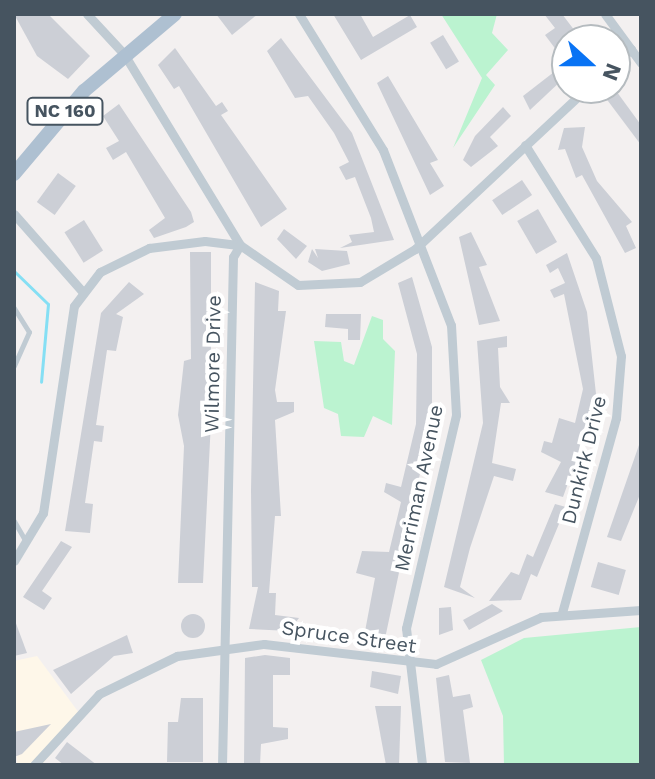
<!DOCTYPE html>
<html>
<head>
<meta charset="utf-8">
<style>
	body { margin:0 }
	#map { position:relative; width:655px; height:779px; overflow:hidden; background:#f3f0f0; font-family:"Work Sans",sans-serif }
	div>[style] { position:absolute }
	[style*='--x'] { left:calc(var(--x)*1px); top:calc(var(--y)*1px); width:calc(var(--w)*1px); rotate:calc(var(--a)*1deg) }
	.commercial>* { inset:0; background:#fef7e9 }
	.green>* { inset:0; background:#bbf3d0 }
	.stream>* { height:3px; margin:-1.5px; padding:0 1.5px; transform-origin:1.5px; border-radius:1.5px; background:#85dff4 }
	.building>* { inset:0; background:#cccfd6; transform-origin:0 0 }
	.round { border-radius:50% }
	.service>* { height:5px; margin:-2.5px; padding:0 2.5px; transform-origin:2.5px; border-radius:2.5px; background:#c0cbd3 }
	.minor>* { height:9px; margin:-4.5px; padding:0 4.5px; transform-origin:4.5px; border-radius:4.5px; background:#c0cbd3 }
	.primary>* { height:14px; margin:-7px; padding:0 7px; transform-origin:7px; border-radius:7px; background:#aec0d1 }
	span { translate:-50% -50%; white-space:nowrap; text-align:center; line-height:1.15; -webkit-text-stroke:8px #fff; paint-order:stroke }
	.shield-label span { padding:2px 6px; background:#fff; border:2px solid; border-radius:6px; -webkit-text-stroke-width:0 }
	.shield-label { font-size:18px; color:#465460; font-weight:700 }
	.street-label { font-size:20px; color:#465460 }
	.frame { position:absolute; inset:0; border:16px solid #465460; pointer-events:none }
	.north { position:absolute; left:551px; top:24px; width:80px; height:80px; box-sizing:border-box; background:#fff; border:2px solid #b5bbbf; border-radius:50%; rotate:111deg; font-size:22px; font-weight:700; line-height:32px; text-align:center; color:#465460 }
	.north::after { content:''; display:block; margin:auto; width:28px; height:36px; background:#0973f4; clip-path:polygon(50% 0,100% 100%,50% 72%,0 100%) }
</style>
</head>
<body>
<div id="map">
	<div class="commercial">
		<div style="clip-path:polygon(37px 656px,82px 717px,42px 765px,17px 765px,14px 661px)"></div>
	</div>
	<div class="green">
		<div style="clip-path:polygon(441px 14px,497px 14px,492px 33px,508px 50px,486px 75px,495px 85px,453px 148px,482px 78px)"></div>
		<div style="clip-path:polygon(372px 316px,383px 320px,383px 339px,395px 351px,392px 425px,373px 416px,364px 437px,341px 436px,338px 414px,324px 408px,314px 341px,341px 342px,344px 361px,354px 365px)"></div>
		<div style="clip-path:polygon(641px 627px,641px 765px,504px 765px,503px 716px,481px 660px,524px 638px)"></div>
	</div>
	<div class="stream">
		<div style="--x:14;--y:271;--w:47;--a:44.1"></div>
		<div style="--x:48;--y:304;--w:78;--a:95.1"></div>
	</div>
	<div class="building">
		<div style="clip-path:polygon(14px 14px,48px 14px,90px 56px,68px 79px,37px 56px)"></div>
		<div style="clip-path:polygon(216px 14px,258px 14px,232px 35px)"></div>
		<div style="clip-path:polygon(333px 14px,360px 14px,373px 37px,410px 15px,417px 27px,361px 60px)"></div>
		<div style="clip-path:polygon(544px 14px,562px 14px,578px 35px,557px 51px,545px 35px,555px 28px)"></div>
		<div style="left:443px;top:35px;width:31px;height:15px;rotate:59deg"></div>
		<div style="clip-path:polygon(281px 38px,352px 133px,394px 240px,340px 248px,352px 242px,349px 235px,374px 232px,371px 218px,355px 177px,346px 180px,339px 167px,349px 162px,334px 133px,308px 96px,295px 98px,267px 51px)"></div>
		<div style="clip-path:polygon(175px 48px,216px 106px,222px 102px,228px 111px,221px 115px,287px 209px,261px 227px,179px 86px,174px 89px,158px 65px)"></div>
		<div style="clip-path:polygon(554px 72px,562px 80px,530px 110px,523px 96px)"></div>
		<div style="clip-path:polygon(388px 76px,438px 160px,430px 163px,444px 186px,430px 195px,377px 83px)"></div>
		<div style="clip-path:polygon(614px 88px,641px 125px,641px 145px,602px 93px)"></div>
		<div style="clip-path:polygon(119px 104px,191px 212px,194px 222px,186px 227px,154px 238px,149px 230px,165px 218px,126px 152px,113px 160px,106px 148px,119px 141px,103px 116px)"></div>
		<div style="clip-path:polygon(503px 107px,511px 116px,490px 137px,498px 146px,471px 167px,463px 160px,475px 136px)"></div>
		<div style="clip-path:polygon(585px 127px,582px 147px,597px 181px,632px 222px,626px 226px,636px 248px,625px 253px,582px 175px,576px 178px,565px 149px,558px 150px,564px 128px)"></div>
		<div style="left:58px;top:173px;width:22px;height:36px;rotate:36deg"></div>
		<div style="left:522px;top:180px;width:18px;height:36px;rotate:56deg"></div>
		<div style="left:538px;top:209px;width:38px;height:24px;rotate:60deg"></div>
		<div style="left:84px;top:220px;width:36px;height:23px;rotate:58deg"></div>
		<div style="clip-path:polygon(284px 229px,307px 246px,296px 259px,277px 239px)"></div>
		<div style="clip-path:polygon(471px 232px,487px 265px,479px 267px,500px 321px,479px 325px,459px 237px)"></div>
		<div style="clip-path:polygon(312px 249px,318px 258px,315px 249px,347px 251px,350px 264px,322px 271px,308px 262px)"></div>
		<div style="clip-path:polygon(190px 252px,211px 252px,211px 421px,203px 583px,178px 583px,184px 446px,178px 415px,184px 361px,191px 359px)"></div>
		<div style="clip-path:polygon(567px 253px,587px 312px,597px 403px,563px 497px,545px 492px,561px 462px,541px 452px,544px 441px,552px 443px,559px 418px,575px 423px,583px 389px,564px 294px,554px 298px,550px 290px,565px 283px,558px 268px,550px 273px,546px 265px)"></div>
		<div style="clip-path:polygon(412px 277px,432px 347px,432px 417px,383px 648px,363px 642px,375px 578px,356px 573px,362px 551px,389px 552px,401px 502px,384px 492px,386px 483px,401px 487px,416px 424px,417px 354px,398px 283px)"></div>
		<div style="clip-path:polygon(129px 282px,144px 294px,116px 314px,123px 317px,116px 351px,107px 350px,96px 425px,104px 426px,102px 442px,94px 441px,85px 503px,93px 504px,90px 533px,65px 531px,101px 313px)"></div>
		<div style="clip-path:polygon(255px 282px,279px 291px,278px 311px,286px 311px,275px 390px,277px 402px,294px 402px,294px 412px,275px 420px,281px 516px,275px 516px,269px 593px,276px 593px,275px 615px,299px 618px,289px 631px,249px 629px,258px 587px,252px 587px,251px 490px)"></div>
		<div style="clip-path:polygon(326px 314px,361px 314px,360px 340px,348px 340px,348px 329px,325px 327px)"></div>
		<div style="clip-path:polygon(507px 336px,507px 347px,498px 348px,500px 387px,510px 403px,501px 403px,492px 463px,516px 469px,513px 481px,494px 476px,470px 548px,460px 587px,475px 598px,444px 587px,483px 423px,477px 341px)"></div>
		<div style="clip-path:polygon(639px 445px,641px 492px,621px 541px,607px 537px)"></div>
		<div style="clip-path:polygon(555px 504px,566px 507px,537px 577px,531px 574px,521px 600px,489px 601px,511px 572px,519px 575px,527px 554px,533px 557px)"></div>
		<div style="clip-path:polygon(61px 541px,72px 547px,42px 591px,52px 598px,44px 610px,23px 597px)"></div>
		<div style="left:598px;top:562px;width:29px;height:26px;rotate:16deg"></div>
		<div style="clip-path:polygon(492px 604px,503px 611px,469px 630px,463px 620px)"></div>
		<div style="clip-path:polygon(451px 607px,453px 630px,439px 635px,439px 608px)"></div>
		<div class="round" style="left:181px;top:614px;width:24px;height:24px"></div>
		<div style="clip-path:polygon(14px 618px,27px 653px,14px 656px)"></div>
		<div style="clip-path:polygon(127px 635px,133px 653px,114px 656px,71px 694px,53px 670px)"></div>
		<div style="clip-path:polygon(265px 655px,290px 658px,290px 675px,273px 675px,273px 727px,288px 728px,288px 739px,261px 744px,260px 765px,244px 765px,245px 658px)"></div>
		<div style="clip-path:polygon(372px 671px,401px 676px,398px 694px,370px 687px)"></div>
		<div style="clip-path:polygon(449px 675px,453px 697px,470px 694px,473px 707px,463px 710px,470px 763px,445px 762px,436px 678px)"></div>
		<div style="clip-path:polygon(181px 698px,203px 698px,203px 762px,167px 762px,168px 722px,178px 722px)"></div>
		<div style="clip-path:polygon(375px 706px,401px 706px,399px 765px,386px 765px)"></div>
		<div style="clip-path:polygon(51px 724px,22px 754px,14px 757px,14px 732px)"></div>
		<div style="clip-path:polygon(67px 742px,97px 765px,64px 765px,55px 758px)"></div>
	</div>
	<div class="service">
		<div style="--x:14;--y:308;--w:28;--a:58"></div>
		<div style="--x:29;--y:332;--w:37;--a:114"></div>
		<div style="--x:14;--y:521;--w:22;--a:60"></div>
	</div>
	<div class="minor">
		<div style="--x:87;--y:14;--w:54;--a:47.2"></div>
		<div style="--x:124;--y:54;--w:223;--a:58.7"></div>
		<div style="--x:240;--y:245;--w:14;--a:120"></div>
		<div style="--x:233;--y:257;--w:508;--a:91.24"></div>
		<div style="--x:299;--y:14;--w:160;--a:58.3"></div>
		<div style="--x:383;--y:150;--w:188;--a:68.8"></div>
		<div style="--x:451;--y:325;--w:90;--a:86.8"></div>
		<div style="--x:456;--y:415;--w:219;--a:103.2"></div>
		<div style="--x:406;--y:628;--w:138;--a:83.3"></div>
		<div style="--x:605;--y:14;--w:61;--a:53.7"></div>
		<div style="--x:615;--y:64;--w:22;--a:-43"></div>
		<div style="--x:525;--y:145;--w:133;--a:57.9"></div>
		<div style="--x:596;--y:258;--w:101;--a:75.7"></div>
		<div style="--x:621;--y:356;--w:62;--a:94.6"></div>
		<div style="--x:616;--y:418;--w:202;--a:105.5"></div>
		<div style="--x:14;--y:214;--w:103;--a:48.6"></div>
		<div style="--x:14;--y:561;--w:56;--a:-58.9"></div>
		<div style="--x:43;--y:513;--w:209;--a:-81.5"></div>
		<div style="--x:74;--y:306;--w:43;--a:-52.6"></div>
		<div style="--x:100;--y:272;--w:55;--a:-26.1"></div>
		<div style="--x:149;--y:248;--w:56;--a:-7.1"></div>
		<div style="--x:205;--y:241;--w:35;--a:7"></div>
		<div style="--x:240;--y:245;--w:70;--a:34.6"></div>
		<div style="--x:298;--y:285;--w:62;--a:-2.8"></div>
		<div style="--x:360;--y:282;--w:64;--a:-31"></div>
		<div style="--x:415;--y:249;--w:236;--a:-43.1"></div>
		<div style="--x:34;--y:765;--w:96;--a:-47.5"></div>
		<div style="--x:99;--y:694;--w:87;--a:-26"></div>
		<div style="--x:177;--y:656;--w:88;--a:-7.9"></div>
		<div style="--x:264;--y:644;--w:173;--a:6.6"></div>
		<div style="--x:436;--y:664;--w:115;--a:-24.1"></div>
		<div style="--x:541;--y:617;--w:100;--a:-4"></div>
	</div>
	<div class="primary">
		<div style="--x:14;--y:174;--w:109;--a:-49.9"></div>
		<div style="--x:84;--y:91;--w:119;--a:-40.2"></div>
	</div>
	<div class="shield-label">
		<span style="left:65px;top:111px">NC 160</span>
	</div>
	<div class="street-label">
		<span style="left:213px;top:364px;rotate:-89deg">Wilmore Drive</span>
		<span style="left:584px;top:460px;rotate:-76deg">Dunkirk Drive</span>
		<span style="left:419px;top:488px;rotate:-78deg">Merriman Avenue</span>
		<span style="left:349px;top:637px;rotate:8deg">Spruce Street</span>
	</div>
	<div class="frame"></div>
	<div class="north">N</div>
</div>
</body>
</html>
